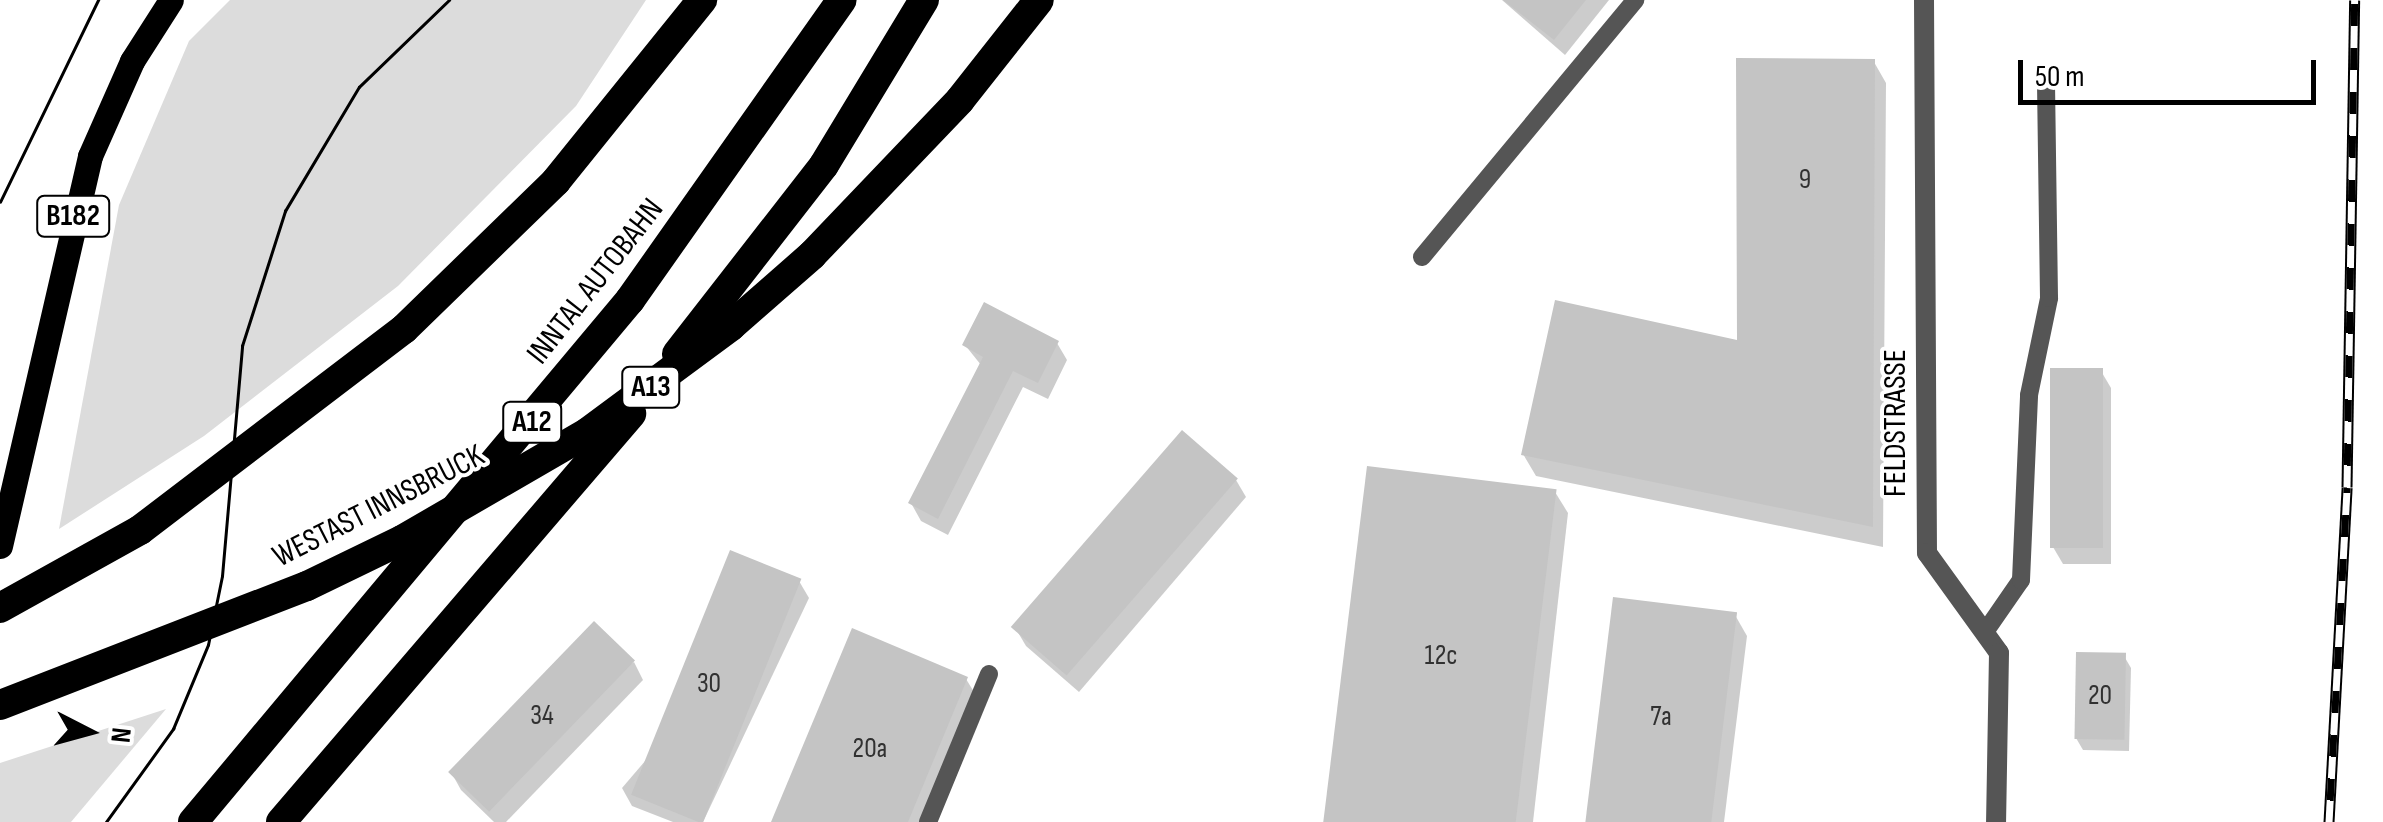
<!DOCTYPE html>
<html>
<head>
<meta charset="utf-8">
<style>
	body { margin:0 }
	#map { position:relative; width:2383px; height:822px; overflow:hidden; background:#fff; font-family:"Sofia Sans Condensed",sans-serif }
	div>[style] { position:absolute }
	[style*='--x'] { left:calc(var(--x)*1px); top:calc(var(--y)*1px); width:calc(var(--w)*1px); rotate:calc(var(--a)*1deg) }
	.green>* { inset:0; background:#dcdcdc }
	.shadow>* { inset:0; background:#0003 }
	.building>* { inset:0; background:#c4c4c4; transform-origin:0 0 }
	.lane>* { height:18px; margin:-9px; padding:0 9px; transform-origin:9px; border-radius:9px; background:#555 }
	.street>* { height:20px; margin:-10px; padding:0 10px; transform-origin:10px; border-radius:10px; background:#555 }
	.primary>* { height:25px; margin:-12.5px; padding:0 12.5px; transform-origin:12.5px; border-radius:12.5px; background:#000 }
	.highway>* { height:30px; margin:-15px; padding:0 15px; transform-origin:15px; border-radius:15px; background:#000 }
	.tram>* { height:2.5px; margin:-1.25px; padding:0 1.25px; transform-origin:1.25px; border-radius:1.25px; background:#000 }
	.rail>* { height:11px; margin-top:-5.5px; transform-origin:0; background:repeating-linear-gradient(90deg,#fff 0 22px,#000 0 44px); box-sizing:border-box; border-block:2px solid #000 }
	span { translate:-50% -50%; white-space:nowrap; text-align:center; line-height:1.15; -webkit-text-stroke:8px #fff; paint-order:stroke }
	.number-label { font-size:28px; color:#313131 }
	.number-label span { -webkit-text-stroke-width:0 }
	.shield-label span { padding:2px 8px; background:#fff; border:2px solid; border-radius:8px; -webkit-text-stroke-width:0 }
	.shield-label { font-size:30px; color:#000; font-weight:700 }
	.street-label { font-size:32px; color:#000 }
	.north { position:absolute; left:40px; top:682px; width:100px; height:100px; -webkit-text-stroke:8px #fff; paint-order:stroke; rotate:96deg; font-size:28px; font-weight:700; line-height:40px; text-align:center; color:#000 }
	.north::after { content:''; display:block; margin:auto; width:35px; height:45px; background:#000; clip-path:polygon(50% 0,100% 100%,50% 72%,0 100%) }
	.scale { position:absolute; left:2018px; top:60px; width:298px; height:45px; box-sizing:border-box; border:5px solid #000; border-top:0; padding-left:12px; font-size:30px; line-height:35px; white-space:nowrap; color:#000; -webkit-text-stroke:8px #fff; paint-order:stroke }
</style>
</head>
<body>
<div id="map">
	<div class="green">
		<div style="clip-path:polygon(230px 0,646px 0,576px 106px,398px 286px,204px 436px,59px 529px,119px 205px,189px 41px)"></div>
		<div style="clip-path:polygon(166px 709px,71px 822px,0 822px,0 763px)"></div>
	</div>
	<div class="shadow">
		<div style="clip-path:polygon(1502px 0,1609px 0,1565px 55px)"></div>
		<div style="clip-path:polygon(1874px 62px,1886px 83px,1883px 547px,1536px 476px,1523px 454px,1739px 343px)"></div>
		<div style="clip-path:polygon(1057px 343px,1067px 360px,1048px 399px,1023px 387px,948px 535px,921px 521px,911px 503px,981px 365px,965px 345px)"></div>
		<div style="clip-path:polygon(2101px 371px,2111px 388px,2111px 564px,2063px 564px,2053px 547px)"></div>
		<div style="clip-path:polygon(1236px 480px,1246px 497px,1079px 692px,1026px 646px,1016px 629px)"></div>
		<div style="clip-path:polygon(1555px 492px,1568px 513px,1533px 822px,1326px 822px)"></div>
		<div style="clip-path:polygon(799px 581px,809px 598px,703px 822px,673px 822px,632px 806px,622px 788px)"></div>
		<div style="clip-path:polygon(1735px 615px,1747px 636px,1724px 822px,1587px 822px)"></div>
		<div style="clip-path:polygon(2124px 656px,2131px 668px,2129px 751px,2083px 750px,2076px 738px)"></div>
		<div style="clip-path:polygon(634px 662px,643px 680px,506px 822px,494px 822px,461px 790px,451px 772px)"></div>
		<div style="clip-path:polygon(966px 679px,979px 700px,928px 822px,774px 822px)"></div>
	</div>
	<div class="building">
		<div style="clip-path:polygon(1503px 0,1586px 0,1554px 40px)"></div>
		<div style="clip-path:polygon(1736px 58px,1875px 59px,1873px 527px,1521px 455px,1555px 300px,1737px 340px)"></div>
		<div style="clip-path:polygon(984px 302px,1059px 341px,1038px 383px,1013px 371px,938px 519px,908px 503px,983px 357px,962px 345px)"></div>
		<div style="left:2050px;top:368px;width:53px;height:180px"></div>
		<div style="left:1182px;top:430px;width:74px;height:261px;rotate:41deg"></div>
		<div style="left:1367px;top:466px;width:191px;height:359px;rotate:7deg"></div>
		<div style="left:730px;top:550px;width:77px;height:264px;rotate:22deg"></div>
		<div style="left:1613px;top:597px;width:125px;height:227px;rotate:7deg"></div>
		<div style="left:594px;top:621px;width:57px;height:210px;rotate:44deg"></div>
		<div style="clip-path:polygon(852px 628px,968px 677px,908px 822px,771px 822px)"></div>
		<div style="left:2076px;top:652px;width:50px;height:87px;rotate:1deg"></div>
	</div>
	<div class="lane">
		<div style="--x:1422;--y:257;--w:334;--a:-50.3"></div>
		<div style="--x:1985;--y:632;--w:63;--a:-55.3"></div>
		<div style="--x:2021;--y:580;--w:185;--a:-87.5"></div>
		<div style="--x:2029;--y:395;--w:99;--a:-78.3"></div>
		<div style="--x:2049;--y:298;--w:208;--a:-90.8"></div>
		<div style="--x:928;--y:822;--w:160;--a:-67.6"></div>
	</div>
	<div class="street">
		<div style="--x:1924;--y:0;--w:553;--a:89.69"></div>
		<div style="--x:1927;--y:553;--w:123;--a:54.2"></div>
		<div style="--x:1999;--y:653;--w:169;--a:91"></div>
	</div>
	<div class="primary">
		<div style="--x:0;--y:546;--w:400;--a:-77"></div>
		<div style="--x:90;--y:156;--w:104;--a:-66.1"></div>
		<div style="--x:132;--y:61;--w:72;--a:-57.4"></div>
	</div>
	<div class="highway">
		<div style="--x:677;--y:354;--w:239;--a:-52.1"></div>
		<div style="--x:824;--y:165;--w:193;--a:-58.8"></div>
		<div style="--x:0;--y:608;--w:160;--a:-29.1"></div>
		<div style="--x:140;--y:530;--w:332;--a:-37.3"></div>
		<div style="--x:404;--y:329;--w:212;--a:-44.2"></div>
		<div style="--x:556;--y:181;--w:233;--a:-51.1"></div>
		<div style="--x:0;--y:705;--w:329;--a:-21.2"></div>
		<div style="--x:307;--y:586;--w:106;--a:-25.8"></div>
		<div style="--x:402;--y:540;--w:215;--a:-30.1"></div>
		<div style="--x:588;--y:432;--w:178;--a:-36.5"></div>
		<div style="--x:731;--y:326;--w:108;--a:-41.2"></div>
		<div style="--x:812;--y:255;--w:214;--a:-46.3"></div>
		<div style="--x:960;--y:100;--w:127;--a:-51.7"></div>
		<div style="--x:193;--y:822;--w:681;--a:-50.07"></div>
		<div style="--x:630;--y:300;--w:367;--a:-54.8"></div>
		<div style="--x:281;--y:822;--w:538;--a:-49.38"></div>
	</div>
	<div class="tram">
		<div style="--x:0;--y:202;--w:225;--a:-64.1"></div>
		<div style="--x:106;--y:822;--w:115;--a:-54.2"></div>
		<div style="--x:173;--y:729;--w:91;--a:-67.4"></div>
		<div style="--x:208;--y:645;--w:70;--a:-78.5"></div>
		<div style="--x:222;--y:576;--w:231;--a:-85"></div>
		<div style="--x:242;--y:346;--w:142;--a:-72.3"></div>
		<div style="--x:285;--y:211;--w:144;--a:-59.2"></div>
		<div style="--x:359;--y:87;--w:125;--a:-44"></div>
	</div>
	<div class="rail">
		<div style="--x:2329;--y:822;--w:335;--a:-86.9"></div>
		<div style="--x:2347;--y:487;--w:487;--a:-89.1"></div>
	</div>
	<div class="number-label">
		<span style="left:1805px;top:180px">9</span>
		<span style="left:1441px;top:656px">12c</span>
		<span style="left:709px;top:684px">30</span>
		<span style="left:2100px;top:696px">20</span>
		<span style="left:542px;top:716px">34</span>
		<span style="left:1661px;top:717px">7a</span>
		<span style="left:870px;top:749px">20a</span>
	</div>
	<div class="shield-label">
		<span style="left:73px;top:216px">B182</span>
		<span style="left:651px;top:387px">A13</span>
		<span style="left:532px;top:422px">A12</span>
	</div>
	<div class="street-label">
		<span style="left:596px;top:282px;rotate:-52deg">INNTAL AUTOBAHN</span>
		<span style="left:1896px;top:423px;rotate:-90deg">FELDSTRASSE</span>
		<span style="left:379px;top:507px;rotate:-27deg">WESTAST INNSBRUCK</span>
	</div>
	<div class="north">N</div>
	<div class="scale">50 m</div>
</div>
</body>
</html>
